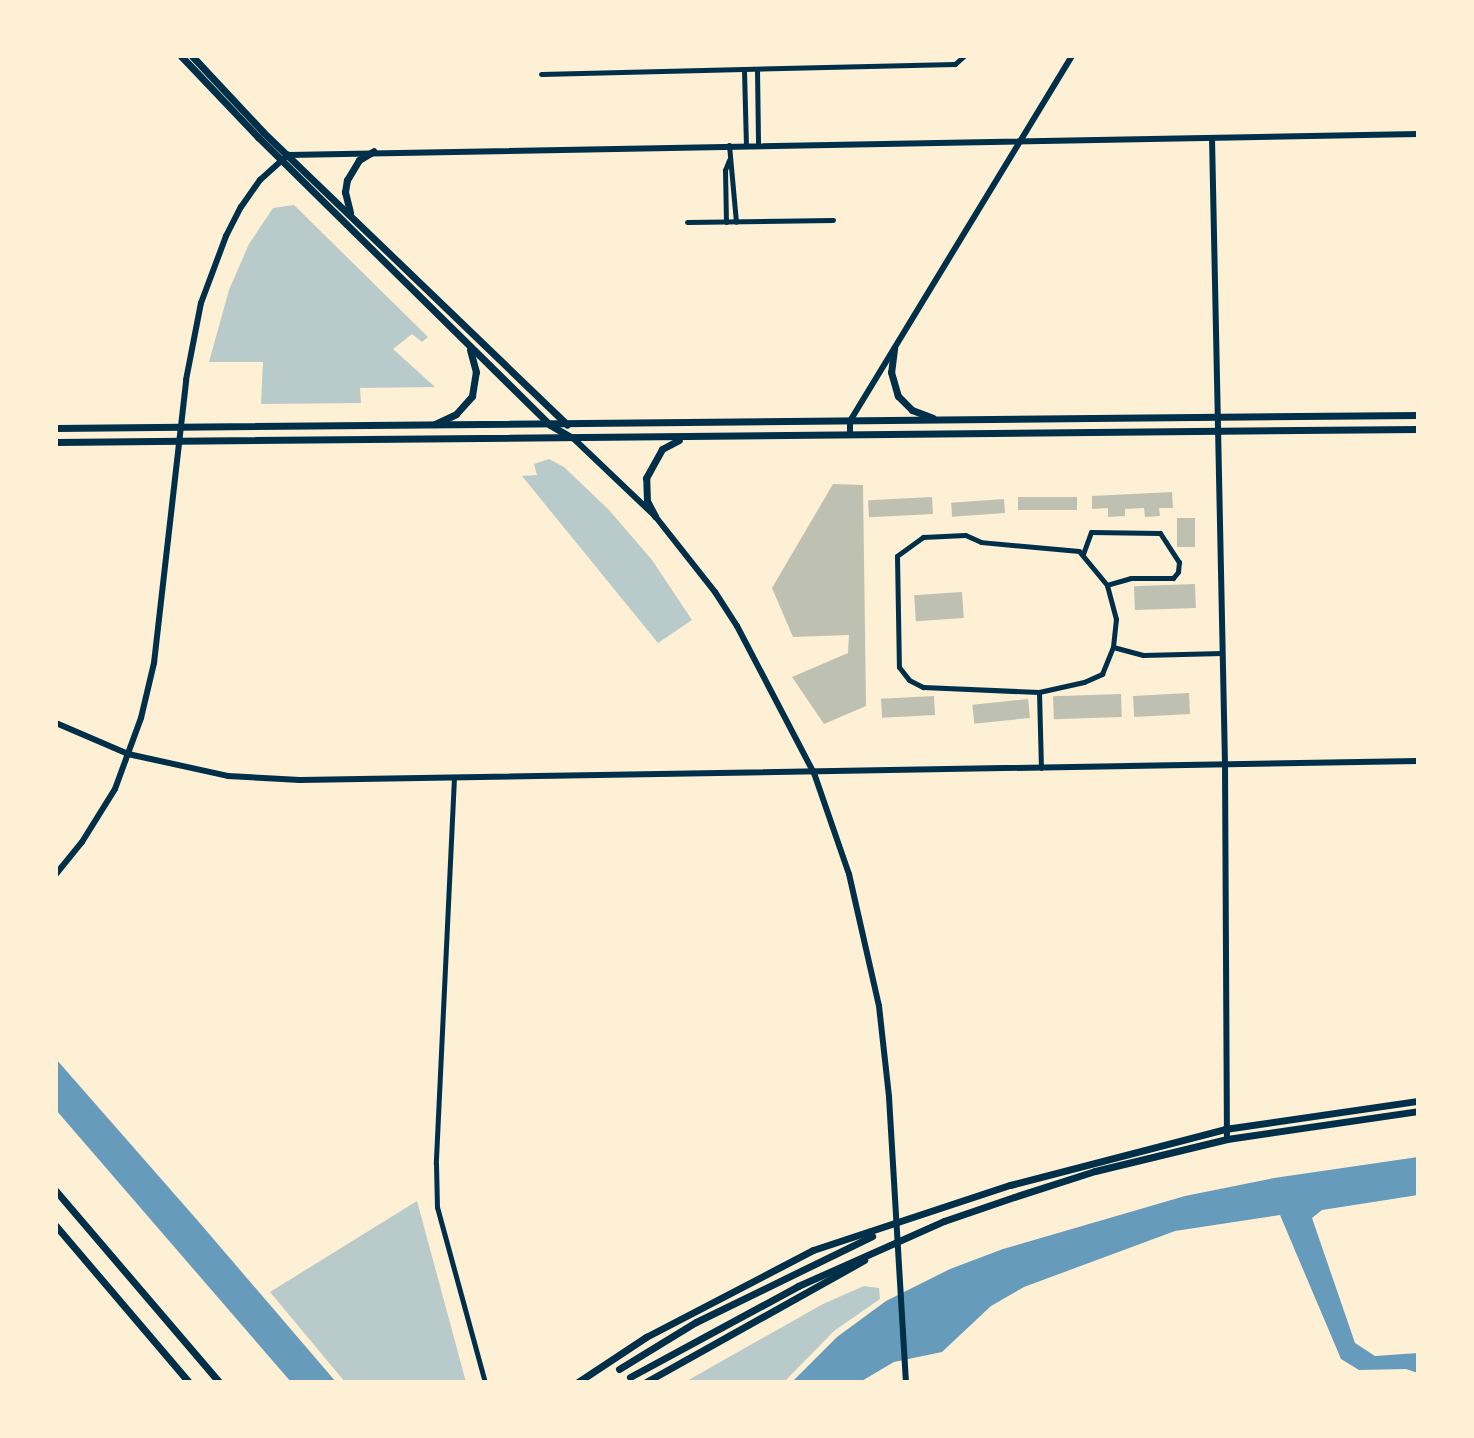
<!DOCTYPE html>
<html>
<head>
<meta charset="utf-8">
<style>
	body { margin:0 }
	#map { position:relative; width:1474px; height:1438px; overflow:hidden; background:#fdf0d5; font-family:"Noto Sans",sans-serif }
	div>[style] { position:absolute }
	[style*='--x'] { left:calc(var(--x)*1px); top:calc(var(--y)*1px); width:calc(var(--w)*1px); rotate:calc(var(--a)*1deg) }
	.green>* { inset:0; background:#b9caca }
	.water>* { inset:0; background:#669bbc }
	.building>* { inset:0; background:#bec0b2; transform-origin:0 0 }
	.minor>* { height:5px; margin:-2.5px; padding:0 2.5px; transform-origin:2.5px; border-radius:2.5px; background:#003049 }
	.tertiary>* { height:6px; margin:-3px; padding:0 3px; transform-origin:3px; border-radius:3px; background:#003049 }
	.secondary>* { height:7px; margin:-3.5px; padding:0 3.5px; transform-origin:3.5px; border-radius:3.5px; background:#003049 }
	.primary>* { height:7px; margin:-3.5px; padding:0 3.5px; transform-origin:3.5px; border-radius:3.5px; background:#003049 }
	span { translate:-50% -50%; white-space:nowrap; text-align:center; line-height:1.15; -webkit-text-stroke:8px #fdf0d5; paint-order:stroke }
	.frame { position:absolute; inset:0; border:58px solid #fdf0d5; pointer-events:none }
</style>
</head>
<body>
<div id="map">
	<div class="green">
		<div style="clip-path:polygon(294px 205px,428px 337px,422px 342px,412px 334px,393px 349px,435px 387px,360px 388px,361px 403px,261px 404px,263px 362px,209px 362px,229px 290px,249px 244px,273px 208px)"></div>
		<div style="clip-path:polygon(549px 459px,564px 467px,609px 510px,652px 560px,692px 620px,658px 643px,522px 476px,537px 475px,534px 464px)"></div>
		<div style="clip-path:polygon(417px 1201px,466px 1382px,345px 1382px,270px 1292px)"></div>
		<div style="clip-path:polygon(864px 1286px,879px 1288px,880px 1299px,834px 1331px,784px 1382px,685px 1382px,823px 1304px)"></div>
	</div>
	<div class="water">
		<div style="clip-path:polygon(56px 1059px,198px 1221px,336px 1382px,291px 1382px,56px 1110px)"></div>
		<div style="clip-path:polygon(1418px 1157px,1418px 1195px,1322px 1210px,1312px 1218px,1355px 1343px,1375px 1356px,1418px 1353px,1418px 1373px,1406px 1369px,1359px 1370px,1341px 1359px,1280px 1215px,1175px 1231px,1024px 1287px,991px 1306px,942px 1352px,894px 1362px,860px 1382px,792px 1382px,837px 1337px,886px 1301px,950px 1269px,1003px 1249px,1185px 1196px,1274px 1178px)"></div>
	</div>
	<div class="building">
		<div style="clip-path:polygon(833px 484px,863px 485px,866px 706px,824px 724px,792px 677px,848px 653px,849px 635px,793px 637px,772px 588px)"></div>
		<div style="clip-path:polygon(1172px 492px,1173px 508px,1159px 508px,1160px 516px,1145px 517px,1144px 508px,1125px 509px,1125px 516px,1108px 517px,1108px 508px,1092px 509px,1092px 496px)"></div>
		<div style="left:932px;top:497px;width:17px;height:64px;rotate:87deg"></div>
		<div style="left:1077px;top:497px;width:13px;height:59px;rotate:90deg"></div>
		<div style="left:1004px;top:499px;width:14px;height:53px;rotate:86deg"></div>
		<div style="left:1177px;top:518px;width:18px;height:29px"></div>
		<div style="left:1195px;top:584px;width:24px;height:61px;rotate:88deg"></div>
		<div style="left:962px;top:592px;width:26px;height:48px;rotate:86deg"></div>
		<div style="left:1189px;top:693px;width:21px;height:56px;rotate:87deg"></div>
		<div style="left:1121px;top:694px;width:23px;height:68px;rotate:88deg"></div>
		<div style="left:934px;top:696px;width:19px;height:53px;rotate:87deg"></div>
		<div style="left:1028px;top:699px;width:19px;height:56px;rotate:84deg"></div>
	</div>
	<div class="minor">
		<div style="--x:757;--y:69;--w:75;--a:89.2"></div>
		<div style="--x:744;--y:70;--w:75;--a:88.5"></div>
		<div style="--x:541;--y:74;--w:414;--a:-1.4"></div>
		<div style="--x:955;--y:64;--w:12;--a:-42"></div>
		<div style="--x:729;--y:145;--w:77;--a:84.8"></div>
		<div style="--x:687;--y:222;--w:146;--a:-0.8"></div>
		<div style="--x:726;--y:222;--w:52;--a:-91.1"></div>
		<div style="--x:725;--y:170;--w:11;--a:-68"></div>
		<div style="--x:1083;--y:554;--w:23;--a:-70"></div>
		<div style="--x:1091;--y:532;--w:69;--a:0.8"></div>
		<div style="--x:1160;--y:533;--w:35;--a:57"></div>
		<div style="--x:1179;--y:562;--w:10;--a:96"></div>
		<div style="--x:1178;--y:572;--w:8;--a:130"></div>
		<div style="--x:1173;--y:578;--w:42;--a:180"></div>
		<div style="--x:1131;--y:578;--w:25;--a:164"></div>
		<div style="--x:1113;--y:647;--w:28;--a:-84"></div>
		<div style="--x:1116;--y:619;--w:35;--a:-105"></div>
		<div style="--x:1107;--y:585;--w:44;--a:-129.5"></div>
		<div style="--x:1079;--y:551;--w:98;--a:-174.8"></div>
		<div style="--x:981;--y:542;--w:17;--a:-156"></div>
		<div style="--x:965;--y:535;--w:42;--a:177.3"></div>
		<div style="--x:923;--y:537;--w:32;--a:144"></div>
		<div style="--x:897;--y:556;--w:111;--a:89"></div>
		<div style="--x:899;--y:667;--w:16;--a:52"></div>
		<div style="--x:909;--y:680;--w:16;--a:27"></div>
		<div style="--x:923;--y:687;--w:116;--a:2.5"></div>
		<div style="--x:1039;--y:692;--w:46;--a:-12.5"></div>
		<div style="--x:1084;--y:682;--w:20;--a:-24"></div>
		<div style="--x:1102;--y:674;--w:29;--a:-68"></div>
		<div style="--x:1113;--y:647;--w:31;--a:15"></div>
		<div style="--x:1143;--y:655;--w:79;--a:-1.5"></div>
		<div style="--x:1039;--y:692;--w:76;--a:88.5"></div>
		<div style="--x:454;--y:777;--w:387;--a:92.7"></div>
		<div style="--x:436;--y:1164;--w:43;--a:88.7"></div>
		<div style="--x:437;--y:1207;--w:181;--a:74.7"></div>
	</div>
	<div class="tertiary">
		<div style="--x:1212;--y:138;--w:627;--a:88.81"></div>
		<div style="--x:1225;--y:765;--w:374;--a:89.7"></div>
		<div style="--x:850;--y:435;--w:14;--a:-90"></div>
		<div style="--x:850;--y:421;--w:427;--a:-58.7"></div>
		<div style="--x:573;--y:438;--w:113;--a:43.6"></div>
		<div style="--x:655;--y:516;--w:97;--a:51.7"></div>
		<div style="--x:715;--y:592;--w:40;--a:57.1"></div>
		<div style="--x:737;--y:626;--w:166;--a:62.4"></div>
		<div style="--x:814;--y:773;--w:107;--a:70.9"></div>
		<div style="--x:849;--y:874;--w:135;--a:77.2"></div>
		<div style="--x:879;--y:1006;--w:92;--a:83.7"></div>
		<div style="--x:889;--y:1097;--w:286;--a:86.6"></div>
		<div style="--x:56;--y:723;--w:78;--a:23.3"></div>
		<div style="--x:128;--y:754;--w:102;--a:12.4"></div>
		<div style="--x:228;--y:776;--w:72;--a:3.2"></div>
		<div style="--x:300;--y:780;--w:1118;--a:-0.97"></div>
		<div style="--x:56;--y:874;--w:41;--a:-50.9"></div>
		<div style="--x:82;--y:842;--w:62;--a:-58.1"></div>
		<div style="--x:115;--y:789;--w:76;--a:-69.9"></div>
		<div style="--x:141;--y:718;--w:57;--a:-76.7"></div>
		<div style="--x:154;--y:663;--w:285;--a:-83.5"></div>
		<div style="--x:186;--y:380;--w:78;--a:-79"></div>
		<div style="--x:201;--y:303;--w:72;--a:-69.5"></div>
		<div style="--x:226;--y:236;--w:33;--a:-63"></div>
		<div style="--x:241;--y:207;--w:33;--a:-55"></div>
		<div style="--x:260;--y:180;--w:38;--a:-42"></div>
		<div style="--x:288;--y:155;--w:1130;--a:-1.06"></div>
	</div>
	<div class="secondary">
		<div style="--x:181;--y:56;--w:112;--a:46.5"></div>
		<div style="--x:258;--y:137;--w:410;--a:44.6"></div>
		<div style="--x:550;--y:425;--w:24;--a:30"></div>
		<div style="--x:192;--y:56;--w:104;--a:46.9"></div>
		<div style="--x:263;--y:132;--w:422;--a:43.9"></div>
		<div style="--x:350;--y:212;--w:21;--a:-104"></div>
		<div style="--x:345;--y:192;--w:12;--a:-81"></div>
		<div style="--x:347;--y:180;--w:23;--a:-59"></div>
		<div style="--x:359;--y:160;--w:17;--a:-31"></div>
		<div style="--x:894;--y:349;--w:23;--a:97"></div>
		<div style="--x:891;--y:372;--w:25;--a:74"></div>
		<div style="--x:898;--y:396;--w:20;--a:45"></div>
		<div style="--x:912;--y:410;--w:22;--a:21"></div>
		<div style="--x:435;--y:424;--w:23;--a:-25"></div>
		<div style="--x:456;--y:414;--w:24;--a:-48"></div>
		<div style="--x:472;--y:396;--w:24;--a:-81"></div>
		<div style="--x:476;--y:372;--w:23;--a:-105"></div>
		<div style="--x:56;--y:428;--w:1362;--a:-0.55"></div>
		<div style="--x:56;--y:442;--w:1362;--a:-0.55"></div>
		<div style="--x:655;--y:516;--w:17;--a:-118"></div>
		<div style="--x:647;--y:501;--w:23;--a:-92"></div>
		<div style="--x:646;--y:478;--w:33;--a:-61"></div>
		<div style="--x:662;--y:449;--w:19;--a:-28"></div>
		<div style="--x:619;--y:1369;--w:90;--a:-31.4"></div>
		<div style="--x:696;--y:1322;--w:196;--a:-26"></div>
		<div style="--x:630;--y:1377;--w:191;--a:-28.4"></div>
		<div style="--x:798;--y:1286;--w:160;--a:-24"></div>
		<div style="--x:944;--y:1221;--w:74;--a:-18.9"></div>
		<div style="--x:1014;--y:1197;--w:85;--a:-17.8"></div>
		<div style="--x:1095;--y:1171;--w:136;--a:-13.6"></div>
		<div style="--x:1227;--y:1139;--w:193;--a:-8.3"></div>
		<div style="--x:578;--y:1382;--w:82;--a:-33.5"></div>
		<div style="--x:646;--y:1337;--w:188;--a:-27.5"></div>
		<div style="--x:813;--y:1250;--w:207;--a:-18.3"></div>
		<div style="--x:1010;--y:1185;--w:222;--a:-14.6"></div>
		<div style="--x:1225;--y:1129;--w:195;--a:-8.3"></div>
		<div style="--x:646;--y:1382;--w:250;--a:-29.2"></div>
	</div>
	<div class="primary">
		<div style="--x:56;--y:1191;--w:251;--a:49.5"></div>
		<div style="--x:56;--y:1226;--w:205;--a:49.6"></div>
	</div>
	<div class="frame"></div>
</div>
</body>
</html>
